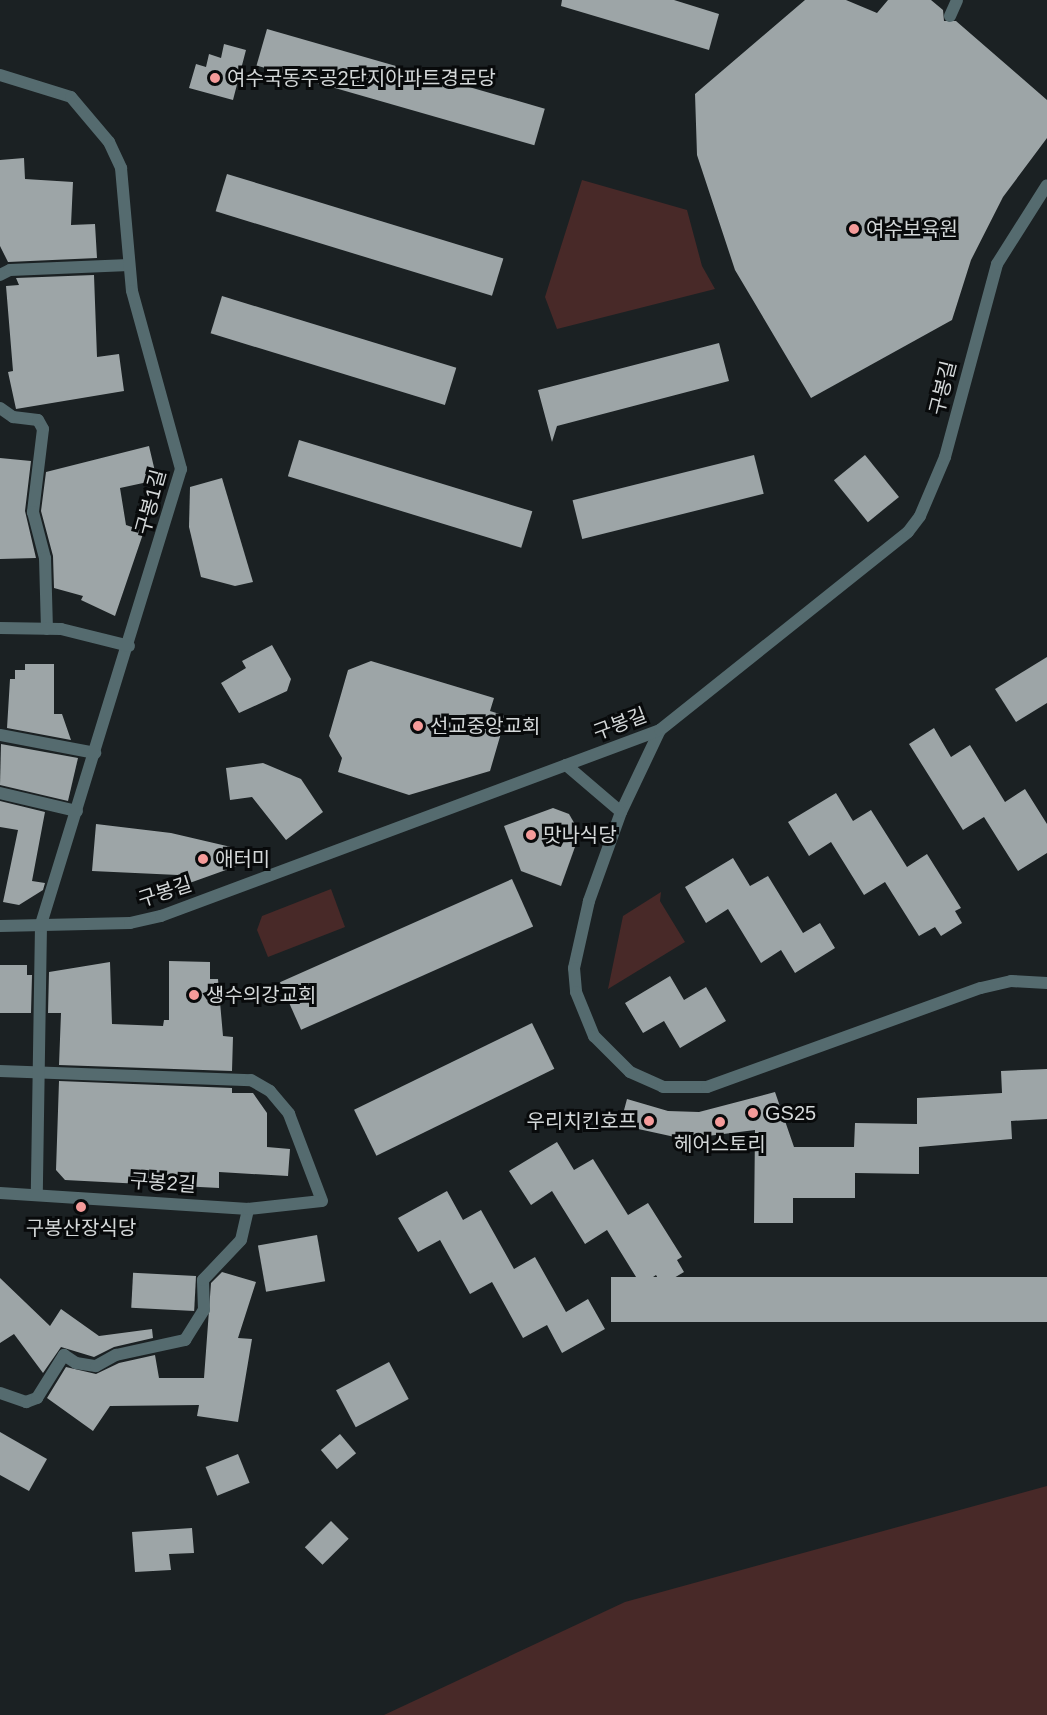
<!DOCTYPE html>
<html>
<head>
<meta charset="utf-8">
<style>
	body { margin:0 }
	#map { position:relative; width:1047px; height:1715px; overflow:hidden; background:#1b2123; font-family:Arial,"Noto Sans KR",sans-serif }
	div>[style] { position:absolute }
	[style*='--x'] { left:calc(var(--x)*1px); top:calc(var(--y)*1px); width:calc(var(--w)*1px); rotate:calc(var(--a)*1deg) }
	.green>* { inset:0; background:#482928 }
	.building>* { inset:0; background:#9da5a7; transform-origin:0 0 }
	.service>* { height:12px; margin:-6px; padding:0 6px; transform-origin:6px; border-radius:6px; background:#556b6f }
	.minor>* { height:12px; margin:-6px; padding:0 6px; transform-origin:6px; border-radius:6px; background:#556b6f }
	.dots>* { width:16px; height:16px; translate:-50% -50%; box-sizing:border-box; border:3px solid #080a0b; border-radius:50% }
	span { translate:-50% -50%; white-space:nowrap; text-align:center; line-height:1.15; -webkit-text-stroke:6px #080a0b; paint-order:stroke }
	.poi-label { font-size:20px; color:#d4d8d9 }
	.left { translate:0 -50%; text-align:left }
	.right { translate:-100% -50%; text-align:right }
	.street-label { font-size:20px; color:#d4d8d9 }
</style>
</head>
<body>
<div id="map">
	<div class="green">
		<div style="clip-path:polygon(582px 180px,687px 210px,702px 266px,715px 289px,557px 329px,545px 297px)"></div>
		<div style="clip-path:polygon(331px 889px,345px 927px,268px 957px,257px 930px,262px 916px)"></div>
		<div style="clip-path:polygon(661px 892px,660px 901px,685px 942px,608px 989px,623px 916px)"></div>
		<div style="clip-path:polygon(1047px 1486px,1047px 1715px,384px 1715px,625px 1602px)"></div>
	</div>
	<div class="building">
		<div style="clip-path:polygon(562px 0,674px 0,719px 14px,709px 50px,561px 6px)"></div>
		<div style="clip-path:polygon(805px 0,846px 0,877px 13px,888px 0,931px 0,943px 10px,944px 21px,956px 21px,1047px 100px,1047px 138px,1003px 197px,971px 260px,952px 320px,811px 398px,735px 270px,697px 155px,695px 94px)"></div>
		<div style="left:267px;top:29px;width:289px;height:38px;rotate:16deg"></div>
		<div style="clip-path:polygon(224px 44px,246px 50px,233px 100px,189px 88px,196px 64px,206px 67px,209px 54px,221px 58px)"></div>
		<div style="clip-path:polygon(24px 158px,25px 179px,73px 182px,71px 225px,95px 224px,97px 258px,8px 262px,0 246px,0 160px)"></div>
		<div style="left:227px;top:174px;width:289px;height:39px;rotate:17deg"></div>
		<div style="clip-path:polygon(94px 275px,97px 357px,119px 354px,124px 391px,16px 409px,8px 372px,13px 371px,6px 286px,19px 285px,16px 278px)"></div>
		<div style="left:222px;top:296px;width:245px;height:39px;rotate:17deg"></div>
		<div style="clip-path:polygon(719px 343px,729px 381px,557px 426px,552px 442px,538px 390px)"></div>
		<div style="left:299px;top:440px;width:244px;height:38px;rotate:17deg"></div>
		<div style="clip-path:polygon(149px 446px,157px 480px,120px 488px,126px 525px,144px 531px,115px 616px,81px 600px,83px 596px,54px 588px,53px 556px,41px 511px,46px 472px)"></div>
		<div style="left:754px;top:455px;width:40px;height:187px;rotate:76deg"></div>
		<div style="left:865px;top:455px;width:54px;height:40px;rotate:51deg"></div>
		<div style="clip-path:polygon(0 458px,31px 461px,25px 511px,36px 558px,0 559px)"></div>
		<div style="clip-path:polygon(222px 478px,253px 582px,235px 586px,201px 577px,189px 527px,190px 487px)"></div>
		<div style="clip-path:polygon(272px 645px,291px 679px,287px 691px,239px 713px,221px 683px,246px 668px,242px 661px)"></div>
		<div style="clip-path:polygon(1047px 657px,1047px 703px,1016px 722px,995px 689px)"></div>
		<div style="clip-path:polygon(371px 661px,494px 698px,490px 711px,506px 716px,490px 771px,409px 795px,338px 772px,342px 758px,329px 736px,348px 670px)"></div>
		<div style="clip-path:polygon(25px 664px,54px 664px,54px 714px,62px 714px,71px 740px,7px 728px,10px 679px,15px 679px,15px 670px,25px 670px)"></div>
		<div style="clip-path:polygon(934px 728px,951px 757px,970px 745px,1005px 802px,1025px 789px,1047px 824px,1047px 853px,1018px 871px,984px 817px,963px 830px,909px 744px)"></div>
		<div style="clip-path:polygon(1px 744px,78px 758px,68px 801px,0 785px)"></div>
		<div style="clip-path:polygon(263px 763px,301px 779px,323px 812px,286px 840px,252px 797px,230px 800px,226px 768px)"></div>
		<div style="clip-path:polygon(836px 793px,853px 821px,871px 810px,907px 867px,927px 854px,961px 908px,955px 911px,962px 923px,941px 936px,935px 927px,919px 936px,885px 882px,864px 895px,831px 842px,809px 856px,788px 822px)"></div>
		<div style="clip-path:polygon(0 801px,45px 812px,32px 881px,45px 883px,43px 890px,19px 905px,3px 902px,18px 830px,0 827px)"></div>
		<div style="clip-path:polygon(553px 808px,569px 814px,580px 833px,561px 886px,521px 871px,504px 826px)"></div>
		<div style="clip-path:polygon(96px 824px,171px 833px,231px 847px,237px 866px,184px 885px,178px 875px,92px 871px)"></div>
		<div style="clip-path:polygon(733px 858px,750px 886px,768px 876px,803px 933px,820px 923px,835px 948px,795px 973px,781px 950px,761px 963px,728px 909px,706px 923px,685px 887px)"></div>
		<div style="left:512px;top:879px;width:52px;height:254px;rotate:66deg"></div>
		<div style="clip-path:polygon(169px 961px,210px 962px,210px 979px,218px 979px,223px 1036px,233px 1037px,232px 1071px,59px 1065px,61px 1013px,48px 1013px,49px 972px,110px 962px,112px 1024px,163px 1026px,164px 1020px,169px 1020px)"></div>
		<div style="clip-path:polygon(0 965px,27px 965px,27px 975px,32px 975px,31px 1013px,0 1013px)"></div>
		<div style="clip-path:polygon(670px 976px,684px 1000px,706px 987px,726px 1021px,680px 1048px,664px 1021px,643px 1033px,625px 1003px)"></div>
		<div style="left:532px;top:1023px;width:51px;height:198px;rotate:64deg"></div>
		<div style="clip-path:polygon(1047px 1069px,1047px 1119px,1011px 1121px,1012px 1139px,919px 1147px,919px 1174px,855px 1173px,855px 1198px,793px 1198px,793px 1223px,754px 1223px,755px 1130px,684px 1139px,620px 1125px,627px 1099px,668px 1111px,699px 1112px,775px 1092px,794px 1147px,854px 1147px,855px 1123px,917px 1124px,917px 1098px,1002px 1093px,1001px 1071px)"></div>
		<div style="clip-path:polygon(59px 1081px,232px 1088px,232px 1093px,253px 1093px,267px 1113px,267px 1147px,290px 1149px,288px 1176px,219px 1172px,219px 1188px,65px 1180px,56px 1170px)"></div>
		<div style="clip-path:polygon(557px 1142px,574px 1170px,593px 1159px,628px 1215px,648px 1203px,682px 1257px,677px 1260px,684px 1272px,662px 1285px,656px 1275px,641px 1285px,607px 1230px,585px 1244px,552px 1191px,531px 1205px,509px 1171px)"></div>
		<div style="clip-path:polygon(447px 1191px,463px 1220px,481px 1210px,514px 1269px,535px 1257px,566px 1312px,588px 1299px,605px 1329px,562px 1353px,547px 1325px,523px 1338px,492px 1282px,470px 1294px,440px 1240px,418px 1252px,398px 1218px)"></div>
		<div style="left:317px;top:1235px;width:47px;height:60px;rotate:80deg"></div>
		<div style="clip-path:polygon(222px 1272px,256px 1282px,238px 1338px,252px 1339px,238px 1422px,197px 1416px,199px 1405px,110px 1406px,93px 1431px,47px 1398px,66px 1367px,96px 1374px,119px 1363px,155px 1355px,159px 1378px,204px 1378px,211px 1283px)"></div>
		<div style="left:196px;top:1276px;width:35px;height:63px;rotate:93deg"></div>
		<div style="left:1047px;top:1277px;width:45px;height:436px;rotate:90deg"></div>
		<div style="clip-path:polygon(0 1278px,50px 1326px,61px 1309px,99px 1336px,152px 1329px,153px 1338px,114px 1347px,94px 1357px,61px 1347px,43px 1373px,14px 1334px,0 1343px)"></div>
		<div style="left:389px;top:1362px;width:42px;height:60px;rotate:62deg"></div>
		<div style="clip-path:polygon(0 1432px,47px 1459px,29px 1491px,0 1475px)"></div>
		<div style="left:340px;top:1434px;width:25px;height:25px;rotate:50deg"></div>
		<div style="left:238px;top:1454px;width:31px;height:35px;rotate:68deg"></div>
		<div style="left:331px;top:1521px;width:25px;height:37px;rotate:45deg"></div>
		<div style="clip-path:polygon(192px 1528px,194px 1553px,169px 1554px,171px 1570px,135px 1572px,132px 1532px)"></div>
	</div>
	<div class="service">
		<div style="--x:0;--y:275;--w:11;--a:-27"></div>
		<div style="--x:10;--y:270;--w:119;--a:-2.4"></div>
		<div style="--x:0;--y:408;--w:16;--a:35"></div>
		<div style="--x:13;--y:417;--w:25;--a:7"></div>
		<div style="--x:38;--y:420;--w:10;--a:61"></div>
		<div style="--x:43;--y:429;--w:84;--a:96.9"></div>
		<div style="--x:33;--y:512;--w:48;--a:75.4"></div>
		<div style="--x:45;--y:558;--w:71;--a:88.4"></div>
		<div style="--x:660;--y:730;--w:91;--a:115.4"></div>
		<div style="--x:621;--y:812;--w:95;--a:109.8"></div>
		<div style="--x:589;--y:901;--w:69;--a:102.6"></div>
		<div style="--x:574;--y:968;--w:24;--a:85"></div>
		<div style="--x:576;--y:992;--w:48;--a:67.8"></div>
		<div style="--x:594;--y:1036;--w:51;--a:45"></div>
		<div style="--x:630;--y:1072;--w:36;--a:24"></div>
		<div style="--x:663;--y:1087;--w:44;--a:0"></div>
		<div style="--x:707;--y:1087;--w:291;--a:-19.9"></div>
		<div style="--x:981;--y:988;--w:31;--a:-13"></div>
		<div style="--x:1011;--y:981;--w:36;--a:3"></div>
		<div style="--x:0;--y:735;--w:97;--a:10.7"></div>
		<div style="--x:566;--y:765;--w:72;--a:40.5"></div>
		<div style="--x:0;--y:793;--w:79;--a:13.2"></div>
		<div style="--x:0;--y:1071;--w:251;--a:2.1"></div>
		<div style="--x:251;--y:1080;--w:22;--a:30"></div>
		<div style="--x:270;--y:1091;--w:30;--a:50"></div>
		<div style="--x:289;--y:1114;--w:93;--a:69.2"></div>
		<div style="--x:0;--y:1393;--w:28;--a:19"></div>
		<div style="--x:26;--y:1402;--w:12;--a:-20"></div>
		<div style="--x:37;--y:1398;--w:51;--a:-57.9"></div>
		<div style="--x:64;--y:1355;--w:14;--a:34"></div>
		<div style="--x:76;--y:1363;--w:20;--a:9"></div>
		<div style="--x:96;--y:1366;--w:23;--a:-29"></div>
		<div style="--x:116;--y:1355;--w:71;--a:-12.3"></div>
		<div style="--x:185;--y:1340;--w:36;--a:-58"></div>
		<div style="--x:204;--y:1310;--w:30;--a:-92"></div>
		<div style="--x:203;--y:1280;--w:55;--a:-46.5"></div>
		<div style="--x:241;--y:1240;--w:32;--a:-77"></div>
	</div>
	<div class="minor">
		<div style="--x:950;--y:16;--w:17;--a:-66"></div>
		<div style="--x:0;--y:75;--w:74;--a:17.2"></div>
		<div style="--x:71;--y:97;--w:59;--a:49.8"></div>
		<div style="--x:109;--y:142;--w:29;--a:65"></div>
		<div style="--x:121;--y:168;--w:123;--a:84.9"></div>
		<div style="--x:132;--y:291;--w:185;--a:74.6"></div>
		<div style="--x:181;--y:469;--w:477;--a:107.1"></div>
		<div style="--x:41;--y:925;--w:268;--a:90.9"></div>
		<div style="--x:0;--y:628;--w:61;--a:0.9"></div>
		<div style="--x:61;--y:629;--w:70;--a:14"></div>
		<div style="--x:0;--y:926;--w:130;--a:-1.3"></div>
		<div style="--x:130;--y:923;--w:32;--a:-13"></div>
		<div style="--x:161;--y:916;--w:533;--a:-20.44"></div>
		<div style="--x:660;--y:730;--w:317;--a:-38.6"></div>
		<div style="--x:908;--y:532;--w:20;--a:-53"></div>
		<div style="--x:920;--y:516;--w:64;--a:-67"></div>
		<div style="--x:945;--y:457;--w:200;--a:-74.9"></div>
		<div style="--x:997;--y:264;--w:93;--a:-57.7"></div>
		<div style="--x:0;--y:1193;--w:249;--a:3.7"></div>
		<div style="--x:248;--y:1209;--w:74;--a:-6.2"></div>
	</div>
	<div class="dots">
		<div style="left:215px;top:78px;background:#f59b9a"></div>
		<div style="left:854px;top:229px;background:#f59b9a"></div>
		<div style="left:418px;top:726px;background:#f59b9a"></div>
		<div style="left:531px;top:835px;background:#f59b9a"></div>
		<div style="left:203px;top:859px;background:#f59b9a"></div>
		<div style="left:194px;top:995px;background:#f59b9a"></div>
		<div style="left:753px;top:1113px;background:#f59b9a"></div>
		<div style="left:649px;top:1121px;background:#f59b9a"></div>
		<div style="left:720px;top:1122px;background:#f59b9a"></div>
		<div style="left:81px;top:1207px;background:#f59b9a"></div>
	</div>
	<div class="poi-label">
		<span class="left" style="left:227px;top:78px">여수국동주공2단지아파트경로당</span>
		<span class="left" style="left:866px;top:229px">여수보육원</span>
		<span class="left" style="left:430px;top:726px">선교중앙교회</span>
		<span class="left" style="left:543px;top:835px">맛나식당</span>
		<span class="left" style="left:215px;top:859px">애터미</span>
		<span class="left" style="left:206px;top:995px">생수의강교회</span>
		<span class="left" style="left:765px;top:1113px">GS25</span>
		<span class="right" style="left:637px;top:1121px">우리치킨호프</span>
		<span style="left:720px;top:1144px">헤어스토리</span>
		<span style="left:81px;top:1228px">구봉산장식당</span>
	</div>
	<div class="street-label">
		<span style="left:943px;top:388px;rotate:-76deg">구봉길</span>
		<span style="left:151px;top:502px;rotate:-75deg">구봉1길</span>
		<span style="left:620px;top:724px;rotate:-21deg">구봉길</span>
		<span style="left:165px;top:892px;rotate:-18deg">구봉길</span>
		<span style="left:163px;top:1183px;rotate:4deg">구봉2길</span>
	</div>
</div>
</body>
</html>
